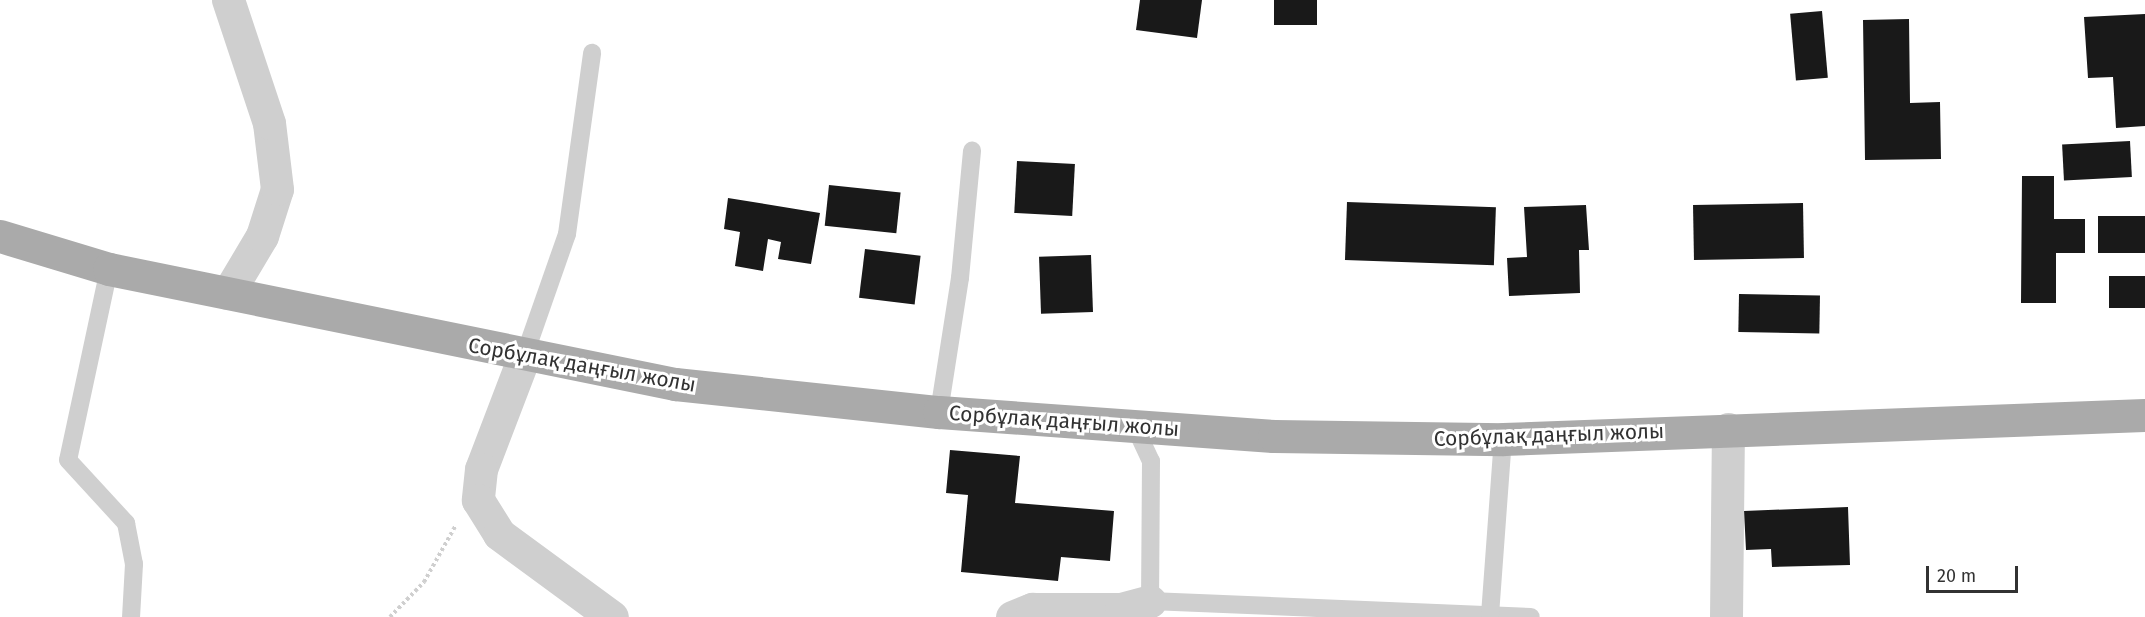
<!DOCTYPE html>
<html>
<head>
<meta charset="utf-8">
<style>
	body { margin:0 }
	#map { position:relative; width:2145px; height:617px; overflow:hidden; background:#fff; font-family:"Fira Sans",sans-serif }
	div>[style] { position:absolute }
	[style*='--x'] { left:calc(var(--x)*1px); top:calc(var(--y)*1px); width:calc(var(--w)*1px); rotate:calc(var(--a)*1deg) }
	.building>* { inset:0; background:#191919; transform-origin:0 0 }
	.path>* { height:4px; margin-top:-2px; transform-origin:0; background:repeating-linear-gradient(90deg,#cfcfcf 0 3px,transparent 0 6px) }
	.service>* { height:18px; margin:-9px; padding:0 9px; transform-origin:9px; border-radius:9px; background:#cfcfcf }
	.minor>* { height:33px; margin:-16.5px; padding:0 16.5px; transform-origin:16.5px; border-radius:16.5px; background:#cfcfcf }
	.primary>* { height:33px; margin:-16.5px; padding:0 16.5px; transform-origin:16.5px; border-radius:16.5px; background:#aaa }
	span { translate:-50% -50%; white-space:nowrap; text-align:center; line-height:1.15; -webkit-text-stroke:6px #fff; paint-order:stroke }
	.street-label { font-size:21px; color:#323232 }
	.scale { position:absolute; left:1926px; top:566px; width:92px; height:27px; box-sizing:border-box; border:3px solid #323232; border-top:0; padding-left:8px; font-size:18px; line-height:21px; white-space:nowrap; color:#323232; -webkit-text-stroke:4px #fff; paint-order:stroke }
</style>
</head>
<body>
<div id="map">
	<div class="building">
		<div style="clip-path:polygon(1140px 0,1202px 0,1197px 38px,1136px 30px)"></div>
		<div style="left:1274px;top:0;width:43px;height:25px"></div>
		<div style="left:1822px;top:11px;width:67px;height:32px;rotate:85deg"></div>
		<div style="clip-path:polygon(2145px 14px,2145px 126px,2116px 128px,2113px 77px,2088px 78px,2084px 17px)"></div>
		<div style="clip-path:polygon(1909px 19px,1910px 103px,1940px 102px,1941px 159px,1865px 160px,1863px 20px)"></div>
		<div style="left:2130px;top:141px;width:36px;height:68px;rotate:87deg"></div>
		<div style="left:1017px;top:161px;width:58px;height:52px;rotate:3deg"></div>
		<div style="clip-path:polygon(2022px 176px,2054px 176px,2054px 219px,2085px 219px,2085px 253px,2056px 253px,2056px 303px,2021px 303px)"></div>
		<div style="left:829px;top:185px;width:72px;height:41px;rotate:6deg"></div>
		<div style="clip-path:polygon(728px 198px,820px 213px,811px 264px,778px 259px,781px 242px,768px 239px,763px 271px,735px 266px,740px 232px,724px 229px)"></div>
		<div style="left:1347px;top:202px;width:149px;height:58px;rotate:2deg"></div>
		<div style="left:1803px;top:203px;width:55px;height:110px;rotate:89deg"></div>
		<div style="clip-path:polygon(1586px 205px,1589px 250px,1579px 250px,1580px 293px,1509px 296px,1507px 258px,1527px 257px,1524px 207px)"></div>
		<div style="left:2098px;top:216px;width:47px;height:37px"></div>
		<div style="left:865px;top:249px;width:56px;height:49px;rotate:7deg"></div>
		<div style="left:1091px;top:255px;width:57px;height:52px;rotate:88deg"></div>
		<div style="left:2145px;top:276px;width:32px;height:36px;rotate:90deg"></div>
		<div style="left:1739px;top:294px;width:81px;height:38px;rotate:1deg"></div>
		<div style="clip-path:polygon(950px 450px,1020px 456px,1015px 503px,1114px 511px,1110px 561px,1061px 557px,1058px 581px,961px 572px,968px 495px,946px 493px)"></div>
		<div style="clip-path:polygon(1848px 507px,1850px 565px,1772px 567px,1771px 549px,1746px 550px,1744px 511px)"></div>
	</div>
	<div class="path">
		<div style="--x:390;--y:617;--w:49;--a:-45.8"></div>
		<div style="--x:424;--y:582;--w:65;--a:-60.7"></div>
	</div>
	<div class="service">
		<div style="--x:109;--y:269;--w:195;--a:102.1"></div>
		<div style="--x:68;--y:460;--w:86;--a:47.4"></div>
		<div style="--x:126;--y:523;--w:42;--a:79"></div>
		<div style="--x:134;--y:564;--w:53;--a:93.2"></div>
		<div style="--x:525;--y:354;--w:127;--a:-70.7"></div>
		<div style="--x:567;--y:234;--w:183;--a:-82.1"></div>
		<div style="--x:939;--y:412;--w:136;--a:-81.1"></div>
		<div style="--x:960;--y:278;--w:128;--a:-84.6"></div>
		<div style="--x:1135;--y:427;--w:38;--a:65"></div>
		<div style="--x:1151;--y:461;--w:140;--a:90.4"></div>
		<div style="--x:1150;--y:601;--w:381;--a:2.4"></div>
		<div style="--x:1490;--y:615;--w:176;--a:-85.8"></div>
	</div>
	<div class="minor">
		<div style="--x:228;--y:293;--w:66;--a:-59.2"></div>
		<div style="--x:262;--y:236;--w:49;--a:-72.3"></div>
		<div style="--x:277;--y:189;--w:66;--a:-96.9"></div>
		<div style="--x:269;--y:123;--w:130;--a:-108.4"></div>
		<div style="--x:525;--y:354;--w:123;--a:110.9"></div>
		<div style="--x:481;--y:469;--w:31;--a:96"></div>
		<div style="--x:478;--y:500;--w:40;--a:58"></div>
		<div style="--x:499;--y:534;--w:140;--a:36.3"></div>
		<div style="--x:1012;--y:617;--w:22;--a:-22"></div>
		<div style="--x:1032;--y:609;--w:89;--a:0"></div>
		<div style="--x:1121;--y:609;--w:30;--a:-15"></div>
		<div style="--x:1726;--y:617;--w:188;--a:-89.4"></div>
	</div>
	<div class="primary">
		<div style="--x:0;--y:236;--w:114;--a:16.8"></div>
		<div style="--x:109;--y:269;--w:578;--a:11.49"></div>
		<div style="--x:675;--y:384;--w:265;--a:6.1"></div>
		<div style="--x:939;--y:412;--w:336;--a:4.1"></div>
		<div style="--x:1274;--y:436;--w:229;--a:0.8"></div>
		<div style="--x:1503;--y:439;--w:642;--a:-2.14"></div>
	</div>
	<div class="street-label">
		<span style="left:582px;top:365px;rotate:10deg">Сорбұлақ даңғыл жолы</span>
		<span style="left:1064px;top:421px;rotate:4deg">Сорбұлақ даңғыл жолы</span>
		<span style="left:1549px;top:435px;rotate:-2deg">Сорбұлақ даңғыл жолы</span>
	</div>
	<div class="scale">20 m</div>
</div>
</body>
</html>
